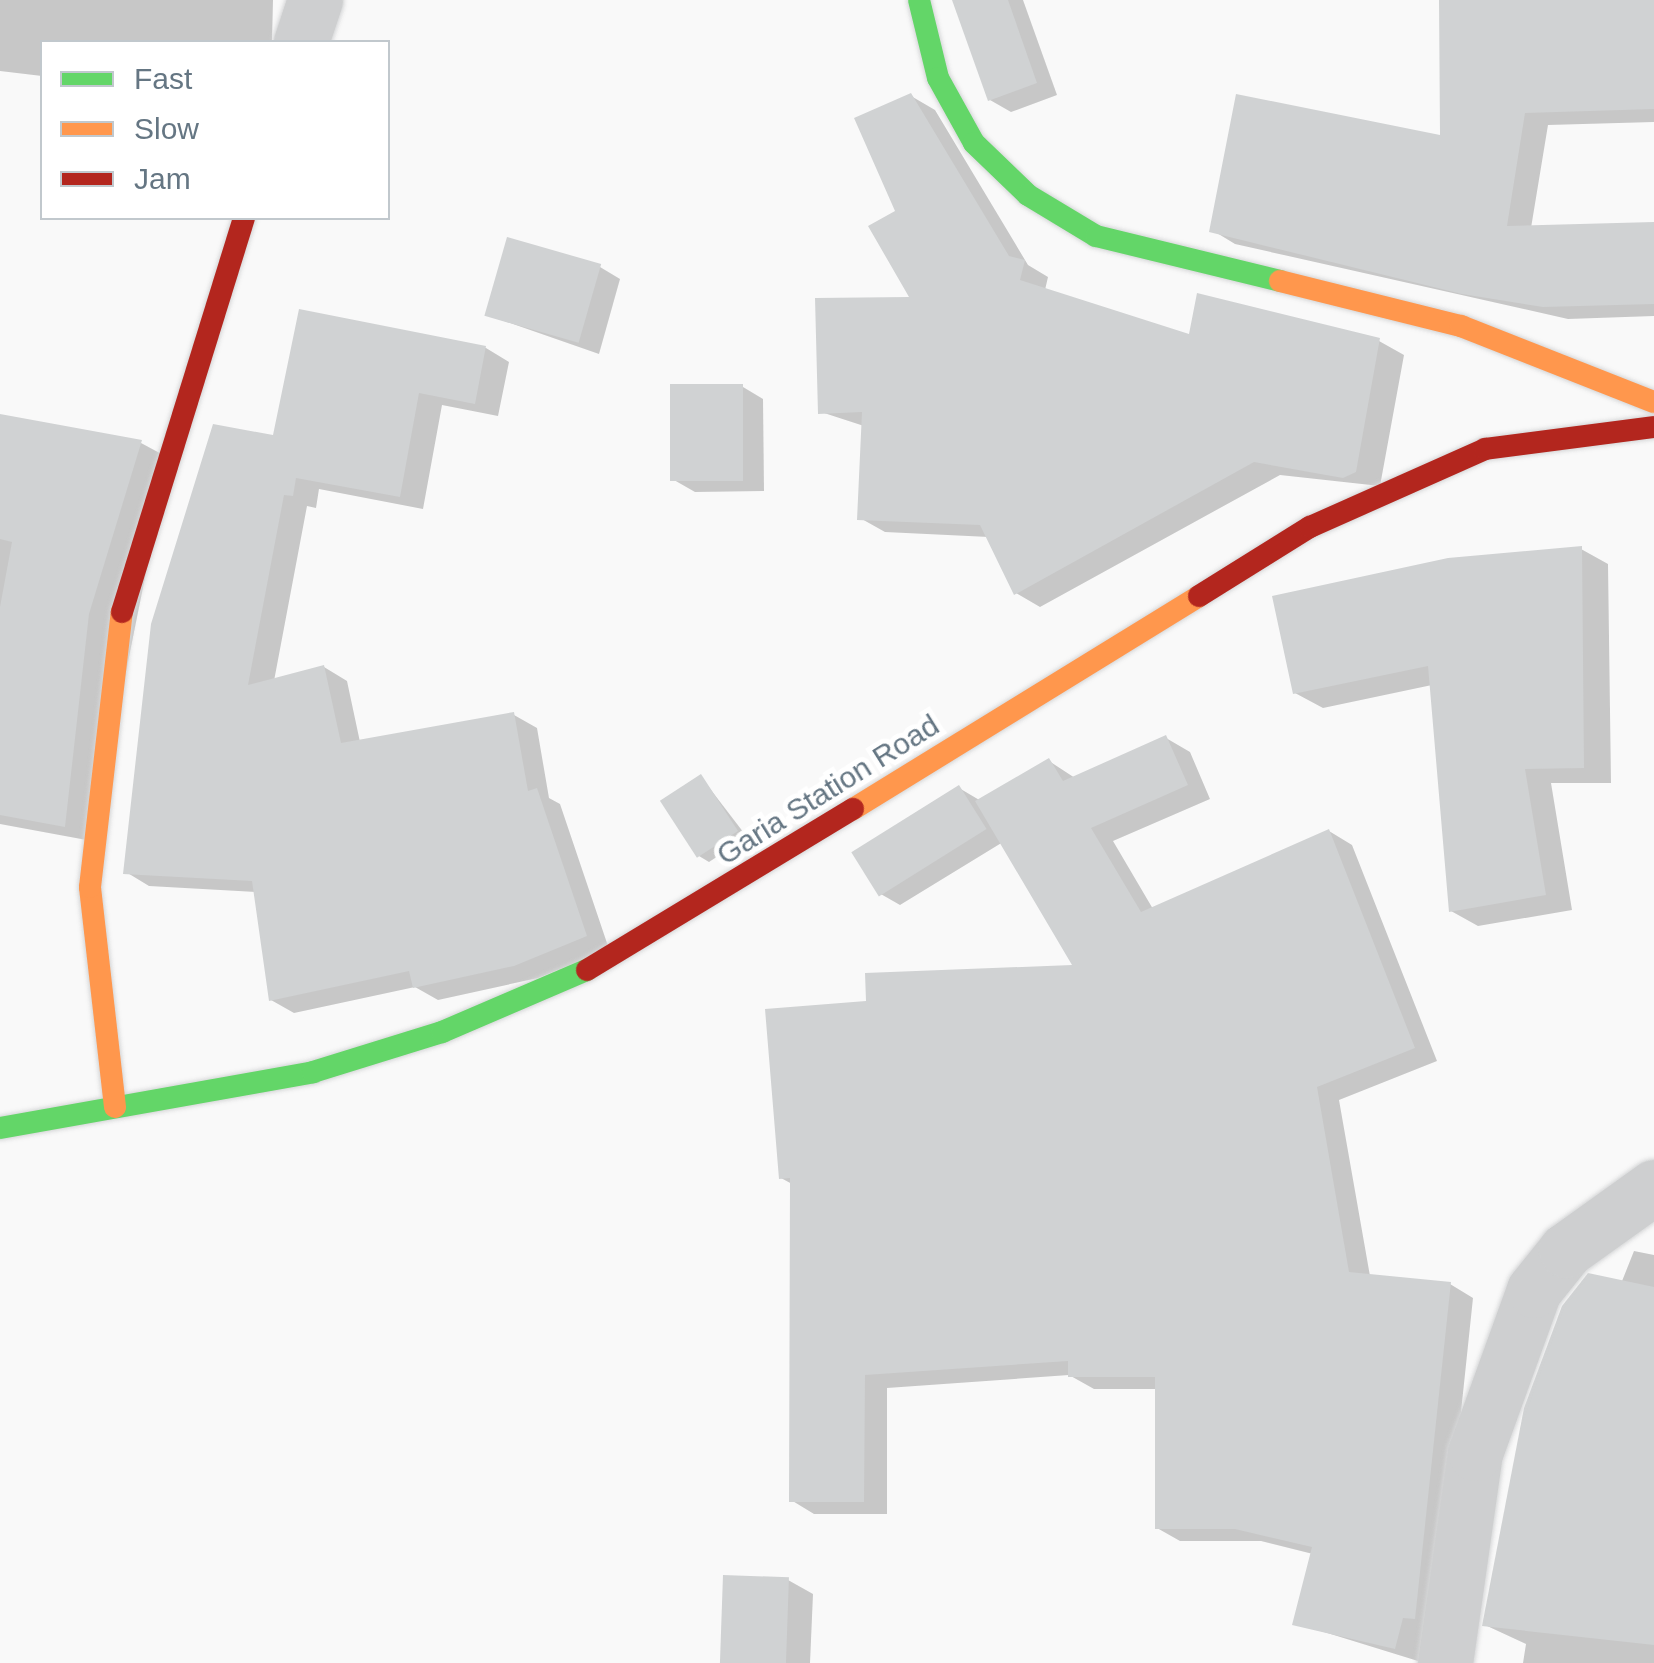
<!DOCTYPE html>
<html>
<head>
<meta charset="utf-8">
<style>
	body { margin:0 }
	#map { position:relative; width:1654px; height:1663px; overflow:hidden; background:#f9f9f9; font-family:Helvetica,sans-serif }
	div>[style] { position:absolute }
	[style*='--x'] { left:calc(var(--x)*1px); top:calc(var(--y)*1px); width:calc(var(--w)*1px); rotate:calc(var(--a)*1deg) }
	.shadow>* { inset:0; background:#0003 }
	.building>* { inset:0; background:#d0d2d3; transform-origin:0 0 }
	.roads { filter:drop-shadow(0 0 2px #d5d6d7) drop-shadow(0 0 2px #d5d6d7) }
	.street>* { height:55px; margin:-27.5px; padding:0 27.5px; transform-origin:27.5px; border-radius:27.5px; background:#cecfd0 }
	.fast>* { height:22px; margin:-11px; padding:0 11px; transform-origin:11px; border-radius:11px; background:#63d668 }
	.slow>* { height:22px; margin:-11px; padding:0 11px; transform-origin:11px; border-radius:11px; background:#ff974d }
	.jam>* { height:22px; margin:-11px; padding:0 11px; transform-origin:11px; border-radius:11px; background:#b3261e }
	span { translate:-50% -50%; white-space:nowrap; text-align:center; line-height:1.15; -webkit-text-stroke:10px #fff; paint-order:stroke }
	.street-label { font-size:30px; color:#657683 }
	.legend { position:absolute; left:40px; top:40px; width:350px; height:180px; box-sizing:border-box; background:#fff; border:2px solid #c1c8cd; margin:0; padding:12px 18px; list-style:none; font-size:30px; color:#657683 }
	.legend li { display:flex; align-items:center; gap:20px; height:50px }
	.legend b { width:50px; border:2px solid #c1c8cd }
</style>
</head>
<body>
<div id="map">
	<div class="shadow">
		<div style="clip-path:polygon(0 0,273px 0,272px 42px,42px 42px,42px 76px,0 71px)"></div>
		<div style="clip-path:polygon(955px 0,1023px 0,1057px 95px,1011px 112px,990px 100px)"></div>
		<div style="clip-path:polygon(1654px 0,1654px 122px,1548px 125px,1531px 228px,1654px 225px,1654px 316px,1568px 319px,1235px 244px,1212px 230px,1443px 138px)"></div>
		<div style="clip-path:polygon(911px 96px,935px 110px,1028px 265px,1048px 277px,1045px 290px,1191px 337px,1379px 341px,1404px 355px,1380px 486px,1280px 475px,1040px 607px,1016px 593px,989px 537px,885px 532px,860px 518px,864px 426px,821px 412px,913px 299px,899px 212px)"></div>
		<div style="clip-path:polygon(600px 267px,620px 279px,599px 354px,487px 315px)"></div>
		<div style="clip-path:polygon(301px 312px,486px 348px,509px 362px,498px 416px,442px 405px,423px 509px,319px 489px,316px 508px,307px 506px,274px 681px,324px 667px,347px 681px,360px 742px,514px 715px,537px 728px,549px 798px,560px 804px,609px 949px,538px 978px,438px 1000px,415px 987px,294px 1013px,271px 1000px,256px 892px,149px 886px,126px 872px,275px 438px)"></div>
		<div style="clip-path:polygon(743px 387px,763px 399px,764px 491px,695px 492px,674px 480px)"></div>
		<div style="clip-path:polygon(0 416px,141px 443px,169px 458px,92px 841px,0 824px)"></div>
		<div style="clip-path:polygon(1581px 549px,1608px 564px,1611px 783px,1551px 783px,1572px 910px,1478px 926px,1451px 911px,1432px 685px,1323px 708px,1295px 693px)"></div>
		<div style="clip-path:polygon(1166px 738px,1190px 752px,1210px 799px,1113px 841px,1153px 909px,1329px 831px,1352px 845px,1437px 1061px,1339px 1100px,1370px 1276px,1450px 1284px,1473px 1298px,1438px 1631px,1418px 1661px,1295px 1623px,1313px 1554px,1261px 1541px,1180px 1541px,1157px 1528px,1157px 1389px,1094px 1389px,1069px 1375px,887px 1388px,887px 1514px,814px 1514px,791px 1500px,792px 1184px,781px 1178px,869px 1003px,1076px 967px,1003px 842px,900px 905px,879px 893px,959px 788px,981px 801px,1049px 761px,1075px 778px)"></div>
		<div style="clip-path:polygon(701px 777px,747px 837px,709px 862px,699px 856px)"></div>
		<div style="clip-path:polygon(1634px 1251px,1654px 1255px,1654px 1663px,1523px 1663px,1526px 1644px,1485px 1625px)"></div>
		<div style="clip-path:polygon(788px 1580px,813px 1594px,810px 1663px,722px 1663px)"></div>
	</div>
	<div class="building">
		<div style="clip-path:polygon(952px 0,1008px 0,1037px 83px,988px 101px)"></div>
		<div style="clip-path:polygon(1439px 0,1654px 0,1654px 109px,1525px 113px,1507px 226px,1654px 222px,1654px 304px,1543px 307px,1462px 294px,1209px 232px,1236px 94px,1440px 135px)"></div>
		<div style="clip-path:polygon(911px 93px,1009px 256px,1025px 260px,1020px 280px,1189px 334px,1197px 293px,1380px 338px,1356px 472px,1343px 478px,1254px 462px,1014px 595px,980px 525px,857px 520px,862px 412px,818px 414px,815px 298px,909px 297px,868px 226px,895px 211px,854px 118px)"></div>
		<div style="left:507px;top:237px;width:98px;height:82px;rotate:16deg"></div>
		<div style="clip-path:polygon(299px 309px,486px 346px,475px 404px,419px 393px,400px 497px,296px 478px,293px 496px,284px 495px,248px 685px,324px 665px,341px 743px,514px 712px,528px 791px,537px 788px,587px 936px,514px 966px,413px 988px,409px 971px,269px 1001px,252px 881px,123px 874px,151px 624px,213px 424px,273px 435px)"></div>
		<div style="left:670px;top:384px;width:73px;height:97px"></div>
		<div style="clip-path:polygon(0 414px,142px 440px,89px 614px,65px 827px,0 815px,0 607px,12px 542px,0 539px)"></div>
		<div style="clip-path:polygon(1582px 546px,1584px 768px,1525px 769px,1546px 895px,1449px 912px,1428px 666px,1293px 694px,1272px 596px,1448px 558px)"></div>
		<div style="clip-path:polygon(1166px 735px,1188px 785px,1091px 828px,1141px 912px,1329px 829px,1415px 1048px,1317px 1087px,1349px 1272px,1451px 1282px,1415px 1619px,1403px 1618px,1395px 1649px,1292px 1625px,1312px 1547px,1235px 1529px,1155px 1529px,1155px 1377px,1068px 1377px,1068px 1361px,865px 1375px,864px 1502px,789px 1502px,790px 1178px,779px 1179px,765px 1009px,866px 1001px,865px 973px,1072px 965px,975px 801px,1049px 758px,1063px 781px)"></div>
		<div style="left:701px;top:774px;width:68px;height:49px;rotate:57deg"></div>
		<div style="left:959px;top:785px;width:52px;height:127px;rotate:58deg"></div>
		<div style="clip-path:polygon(1588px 1273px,1654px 1287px,1654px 1645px,1482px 1626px,1524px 1408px,1562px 1306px)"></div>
		<div style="left:723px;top:1575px;width:66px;height:88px;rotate:2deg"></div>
	</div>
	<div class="roads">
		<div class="street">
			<div style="--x:301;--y:42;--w:44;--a:-71.6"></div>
			<div style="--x:1445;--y:1663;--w:212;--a:-81.9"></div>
			<div style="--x:1475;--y:1453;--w:173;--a:-70.1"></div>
			<div style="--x:1534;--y:1290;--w:51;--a:-51.3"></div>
			<div style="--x:1566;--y:1250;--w:108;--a:-35.6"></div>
		</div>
		<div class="fast">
			<div style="--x:919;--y:0;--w:80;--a:76.3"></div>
			<div style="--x:938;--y:78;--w:74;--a:61"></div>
			<div style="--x:974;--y:143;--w:75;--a:43.9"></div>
			<div style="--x:1028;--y:195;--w:79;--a:31.1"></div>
			<div style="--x:1096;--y:236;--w:189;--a:13.7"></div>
			<div style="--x:0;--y:1128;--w:318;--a:-10.1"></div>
			<div style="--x:313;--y:1072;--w:135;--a:-17.2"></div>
			<div style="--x:442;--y:1032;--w:158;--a:-23.2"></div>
		</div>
		<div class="slow">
			<div style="--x:1280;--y:281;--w:187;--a:14"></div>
			<div style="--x:1461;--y:326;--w:207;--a:21.5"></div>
			<div style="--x:853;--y:809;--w:406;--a:-31.6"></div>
			<div style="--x:115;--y:1107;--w:221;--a:-96.5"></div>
			<div style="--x:90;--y:887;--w:277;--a:-83.4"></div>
		</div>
		<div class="jam">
			<div style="--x:1199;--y:596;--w:131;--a:-31.9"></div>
			<div style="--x:1310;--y:527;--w:192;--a:-24"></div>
			<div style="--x:1485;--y:449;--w:170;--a:-7.4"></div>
			<div style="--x:122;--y:612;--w:412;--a:-72.8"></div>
			<div style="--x:587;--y:970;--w:311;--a:-31.2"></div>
		</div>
	</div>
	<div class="street-label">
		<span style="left:828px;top:790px;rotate:-32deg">Garia Station Road</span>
	</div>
	<ul class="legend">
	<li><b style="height:12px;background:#63d668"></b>Fast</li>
	<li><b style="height:12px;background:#ff974d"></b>Slow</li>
	<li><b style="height:12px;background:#b3261e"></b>Jam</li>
	</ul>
</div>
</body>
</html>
